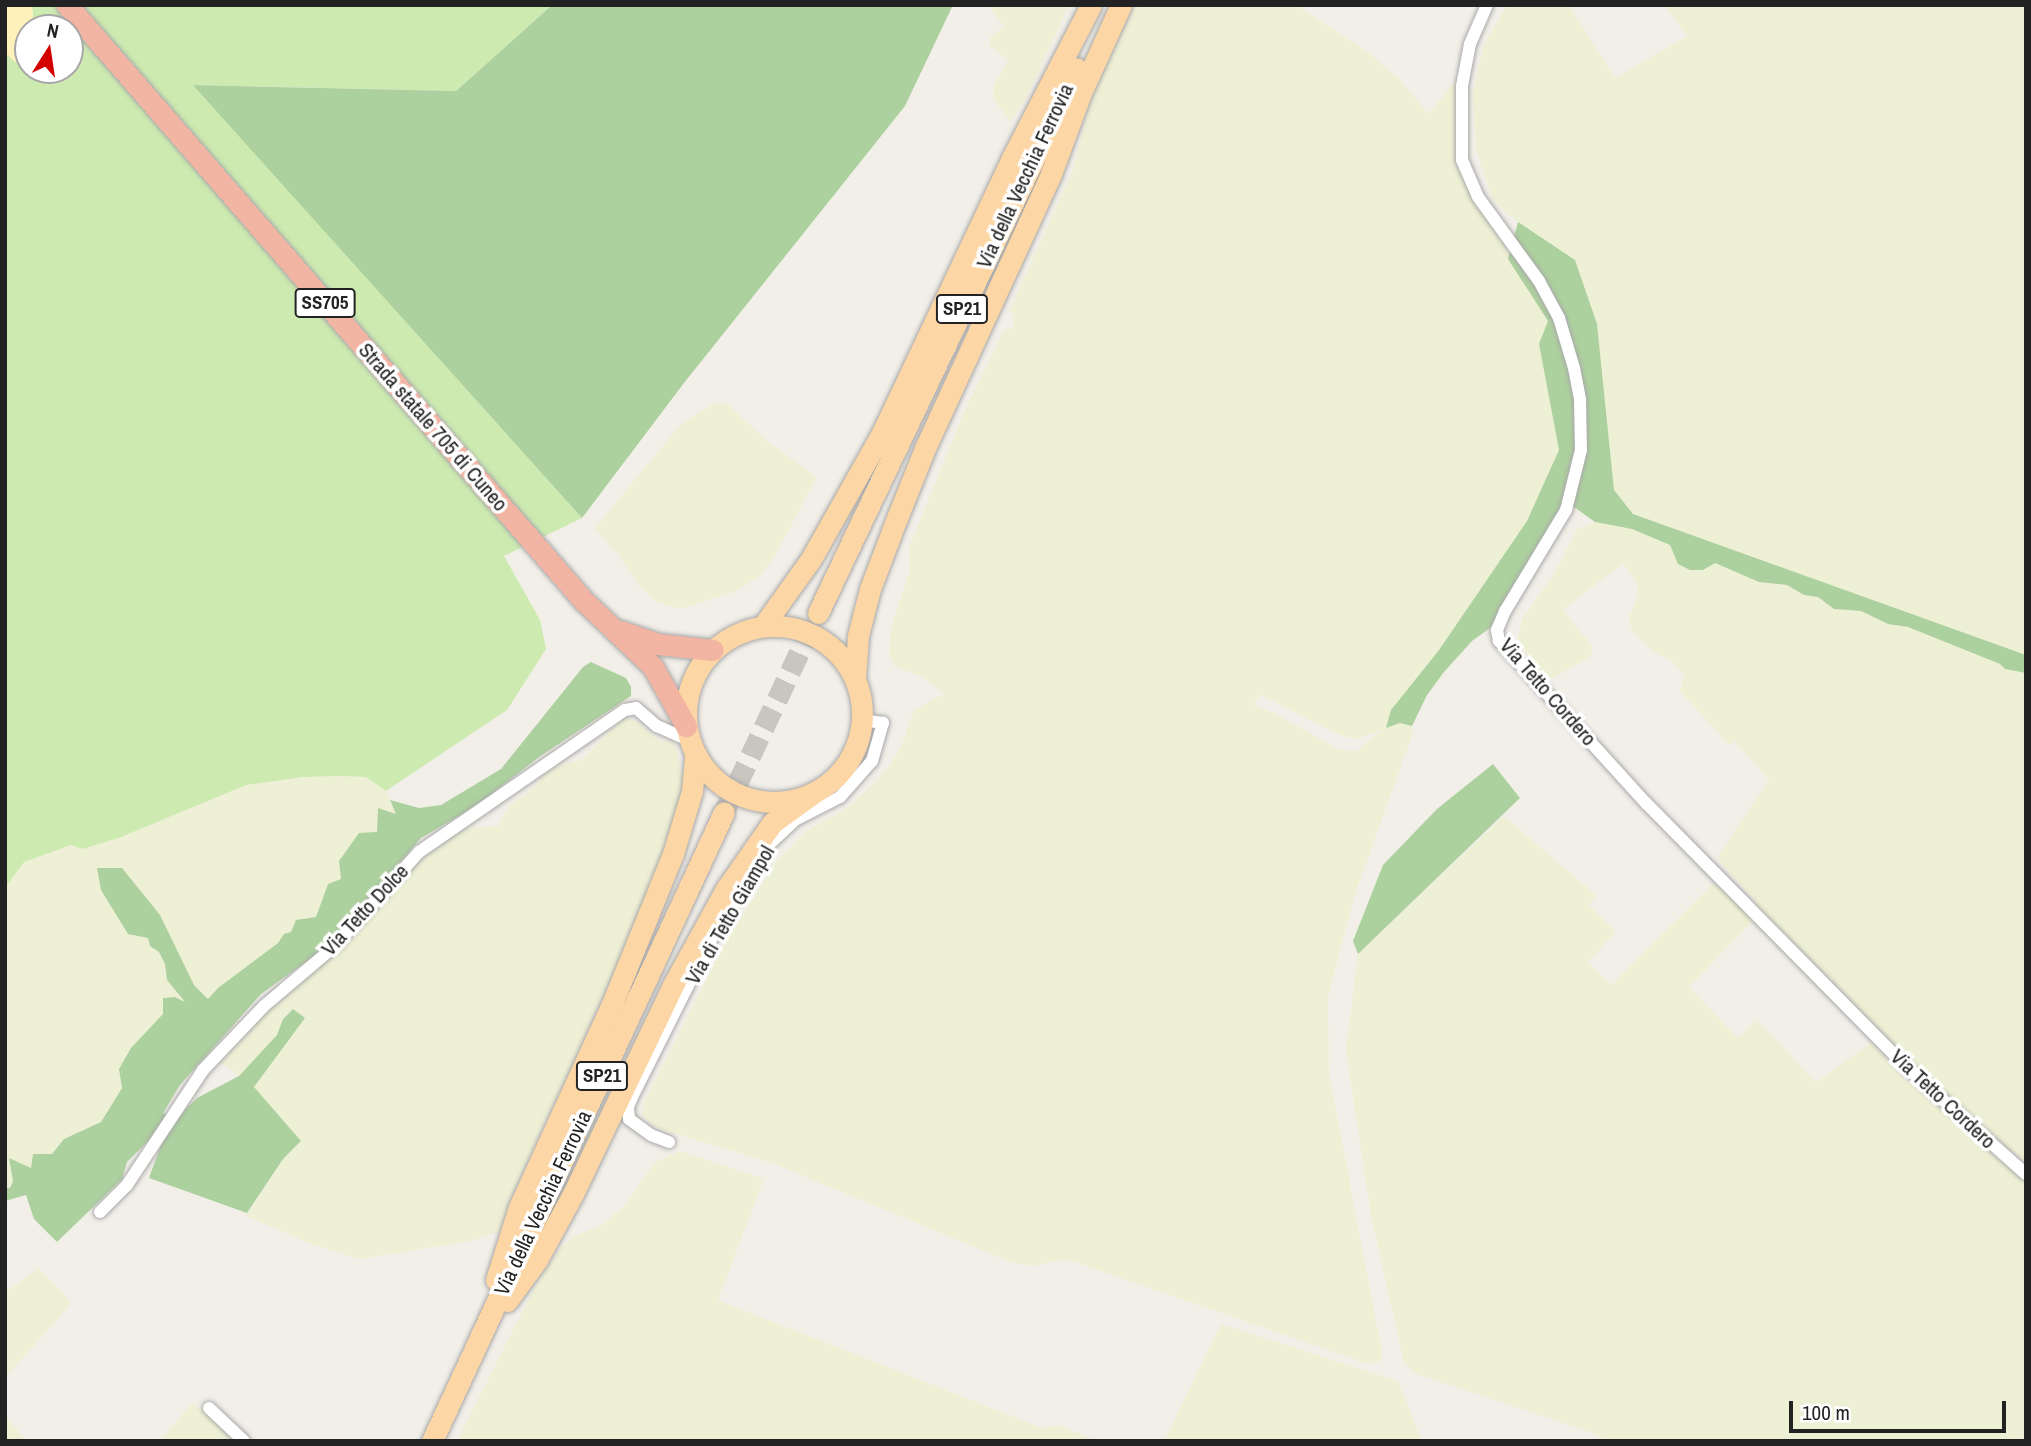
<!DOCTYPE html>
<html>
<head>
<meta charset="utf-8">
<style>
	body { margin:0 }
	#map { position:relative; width:2031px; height:1446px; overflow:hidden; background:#f2efe9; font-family:"Archivo Narrow",sans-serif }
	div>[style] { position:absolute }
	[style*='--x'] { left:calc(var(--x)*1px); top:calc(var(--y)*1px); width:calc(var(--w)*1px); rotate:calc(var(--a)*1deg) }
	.farmland>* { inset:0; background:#eef0d5 }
	.grass>* { inset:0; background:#cdebb0 }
	.forest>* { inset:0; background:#add19e }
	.sand>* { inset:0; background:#fff1ba }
	.primary-tunnel>* { height:21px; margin-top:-10.5px; transform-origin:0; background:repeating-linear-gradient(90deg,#c8c6c1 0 21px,transparent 0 31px) }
	.roads { filter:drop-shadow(0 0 2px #a9a9a9) drop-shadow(0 0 2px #a9a9a9) }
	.minor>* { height:12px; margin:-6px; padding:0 6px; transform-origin:6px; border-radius:6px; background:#fff }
	.primary>* { height:21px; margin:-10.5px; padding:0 10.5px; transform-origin:10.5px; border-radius:10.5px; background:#fcd6a4 }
	.primary>.ring { margin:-10.5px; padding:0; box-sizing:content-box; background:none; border:21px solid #fcd6a4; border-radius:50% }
	.trunk>* { height:21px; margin:-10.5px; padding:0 10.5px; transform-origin:10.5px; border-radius:10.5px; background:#f2b4a3 }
	span { translate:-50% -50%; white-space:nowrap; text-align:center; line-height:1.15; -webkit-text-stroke:7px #fff; paint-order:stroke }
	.shield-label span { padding:2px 5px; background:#fff; border:2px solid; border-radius:5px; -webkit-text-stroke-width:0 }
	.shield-label { font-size:19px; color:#222; font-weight:700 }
	.street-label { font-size:21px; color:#222 }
	.frame { position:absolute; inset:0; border:7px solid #222; pointer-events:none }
	.north { position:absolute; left:14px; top:14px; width:70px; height:70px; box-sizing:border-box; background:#fff; border:2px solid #a7a7a7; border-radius:50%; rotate:12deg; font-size:19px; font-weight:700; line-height:28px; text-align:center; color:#222 }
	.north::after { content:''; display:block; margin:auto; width:24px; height:32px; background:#d40000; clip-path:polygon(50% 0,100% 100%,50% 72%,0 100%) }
	.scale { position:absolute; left:1789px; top:1401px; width:217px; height:32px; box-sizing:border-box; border:4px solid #222; border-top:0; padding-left:9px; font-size:21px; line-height:24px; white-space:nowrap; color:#222; -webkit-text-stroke:5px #fff; paint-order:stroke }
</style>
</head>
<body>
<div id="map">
	<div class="farmland">
		<div style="clip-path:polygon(988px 5px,1069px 5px,1026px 98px,1010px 122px,993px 98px,994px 85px,1008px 60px,991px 47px,989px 41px,992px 35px,1004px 27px)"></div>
		<div style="clip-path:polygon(evenodd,1134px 5px,1296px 5px,1368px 52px,1399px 79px,1429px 114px,1461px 73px,1461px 163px,1511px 248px,1508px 259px,1549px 321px,1539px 345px,1560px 450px,1527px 521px,1439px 650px,1409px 687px,1400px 723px,1412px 726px,1413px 733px,1355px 894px,1328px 997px,1329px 1073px,1382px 1353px,1380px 1361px,1369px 1364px,1066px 1259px,1033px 1266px,1013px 1263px,772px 1163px,657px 1128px,642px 1115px,645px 1101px,727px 939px,777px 861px,806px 831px,846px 809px,868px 789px,888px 768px,901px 747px,914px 710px,944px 694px,922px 677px,894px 666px,889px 654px,891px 628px,910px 570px,909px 547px,964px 412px,1003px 332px,1014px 327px,1013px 314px,1009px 312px,1073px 170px,1091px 100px,1134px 5px,1261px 695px,1340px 735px,1356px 739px,1383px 730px,1356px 751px,1338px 749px,1274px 713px,1253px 705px,1261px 695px)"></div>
		<div style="clip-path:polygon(1507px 5px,1569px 5px,1615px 78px,1687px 36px,1664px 5px,2026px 5px,2026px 655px,1633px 514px,1614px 490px,1575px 260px,1518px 222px,1493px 200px,1476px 150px,1473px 92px,1484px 45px)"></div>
		<div style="clip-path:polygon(717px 402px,729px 405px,767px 441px,817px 477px,772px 561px,760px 576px,734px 592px,680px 609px,657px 602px,639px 586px,618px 554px,594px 529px,681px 424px)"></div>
		<div style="clip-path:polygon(1595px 522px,1632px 529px,1671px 546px,1678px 564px,1690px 570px,1703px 570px,1715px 563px,1759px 582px,1787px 585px,1804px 595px,1818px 597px,1834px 609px,1861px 611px,1888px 624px,1908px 627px,2000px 664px,2005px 669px,2026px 673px,2026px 1163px,1912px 1065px,1785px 936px,1717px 858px,1769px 779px,1734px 741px,1729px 745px,1679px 690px,1683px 686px,1680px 682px,1685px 677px,1672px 661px,1652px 651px,1632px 631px,1629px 617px,1637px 597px,1637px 583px,1623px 563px,1563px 610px,1591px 645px,1592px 656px,1549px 680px,1542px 678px,1518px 639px,1522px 619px,1554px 574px,1577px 529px)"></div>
		<div style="clip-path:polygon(624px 717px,638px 722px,658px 740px,675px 743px,684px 786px,680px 804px,641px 912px,509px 1202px,500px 1231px,472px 1241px,359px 1259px,312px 1244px,246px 1216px,283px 1159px,301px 1141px,253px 1087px,305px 1018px,292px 1009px,283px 1019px,277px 1035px,239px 1076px,216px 1058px,422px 854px,461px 829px,498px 826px,510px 805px,533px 789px,549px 770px,585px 758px)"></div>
		<div style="clip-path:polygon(341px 776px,366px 777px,386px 791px,396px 815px,377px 832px,341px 879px,328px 884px,316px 917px,291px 932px,284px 934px,278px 943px,218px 988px,208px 999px,194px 985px,180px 956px,101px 890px,128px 934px,148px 937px,150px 946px,159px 952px,165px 964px,167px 980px,187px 1004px,163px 1014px,131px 1048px,119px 1069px,122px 1088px,101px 1122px,64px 1139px,52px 1154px,32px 1169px,9px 1158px,13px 1181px,10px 1188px,5px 1188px,5px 889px,16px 871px,24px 862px,71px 845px,83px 849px,121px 837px,246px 785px,303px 777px)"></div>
		<div style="clip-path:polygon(1504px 816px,1597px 896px,1589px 905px,1616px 932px,1588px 962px,1611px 985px,1715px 882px,1754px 920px,1689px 987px,1738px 1038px,1757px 1020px,1816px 1082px,1871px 1043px,1902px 1077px,2026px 1182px,2026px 1437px,2019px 1441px,1607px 1441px,1593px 1433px,1414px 1373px,1404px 1363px,1371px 1216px,1346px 1051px,1358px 954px)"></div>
		<div style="clip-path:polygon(680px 1151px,764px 1179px,718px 1300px,1042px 1428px,1058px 1425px,1098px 1441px,457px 1441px,537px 1283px,560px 1248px,573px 1237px,603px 1224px,624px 1206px,655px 1162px)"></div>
		<div style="clip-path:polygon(38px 1268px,66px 1296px,70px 1305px,5px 1378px,5px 1293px)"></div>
		<div style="clip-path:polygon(1221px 1324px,1398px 1381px,1422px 1441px,1164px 1441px)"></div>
		<div style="clip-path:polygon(191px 1404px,194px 1404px,242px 1441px,160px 1441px)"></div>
		<div style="clip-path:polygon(5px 1416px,27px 1441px,5px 1441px)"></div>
	</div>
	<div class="grass">
		<div style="clip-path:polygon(32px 5px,552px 5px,456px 91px,194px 85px,582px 518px,504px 556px,540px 620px,546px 649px,507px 710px,386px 791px,366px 777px,341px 776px,303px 777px,246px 785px,121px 837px,83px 849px,71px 845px,24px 862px,5px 888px,5px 53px,37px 80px,37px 70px,70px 70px,70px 28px,34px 28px)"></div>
	</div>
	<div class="forest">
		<div style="clip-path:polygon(552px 5px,953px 5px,905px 106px,684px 383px,582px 518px,193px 85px,456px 91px)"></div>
		<div style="clip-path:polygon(1518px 222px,1575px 260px,1597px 324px,1614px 490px,1633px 514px,2026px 655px,2026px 673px,2005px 669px,2000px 664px,1908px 627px,1888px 624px,1861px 611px,1834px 609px,1818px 597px,1804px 595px,1787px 585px,1759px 582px,1715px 563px,1703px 570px,1690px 570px,1678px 564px,1670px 545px,1632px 529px,1595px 522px,1567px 502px,1490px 628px,1472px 641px,1444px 672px,1427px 695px,1412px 726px,1400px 723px,1386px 728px,1391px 710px,1439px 650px,1527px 521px,1559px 450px,1539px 344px,1548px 321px,1508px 259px)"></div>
		<div style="clip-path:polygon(591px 662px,626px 678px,631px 687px,631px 696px,539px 757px,476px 806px,421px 838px,325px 948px,261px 994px,180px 1085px,163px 1113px,177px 1118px,197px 1098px,239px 1076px,277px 1035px,283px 1019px,293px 1009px,305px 1018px,254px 1087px,301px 1141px,283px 1159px,247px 1213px,149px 1178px,161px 1145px,150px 1139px,127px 1162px,122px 1179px,57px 1242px,34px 1219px,26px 1195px,5px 1201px,5px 1188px,10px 1188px,13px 1181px,9px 1158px,31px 1168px,33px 1154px,52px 1154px,64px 1139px,101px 1122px,122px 1088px,119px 1069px,131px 1048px,163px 1014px,163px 998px,175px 997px,185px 1002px,167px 980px,165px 964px,159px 952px,150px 946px,148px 938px,128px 934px,101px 890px,97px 868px,122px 868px,160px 915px,194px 985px,208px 999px,218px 988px,278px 943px,284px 934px,291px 932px,296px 920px,316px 917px,328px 884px,341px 879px,339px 861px,359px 833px,377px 832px,378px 808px,396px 814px,390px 800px,419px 808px,441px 805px,501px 769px,583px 667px)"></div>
		<div style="clip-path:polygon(1493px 764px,1520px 798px,1358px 954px,1353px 941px,1383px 865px,1437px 809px)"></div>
	</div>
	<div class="sand">
		<div style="clip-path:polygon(5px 5px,32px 5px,34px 28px,28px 28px,28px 70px,37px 70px,38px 81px,5px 53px)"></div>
	</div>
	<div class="primary-tunnel">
		<div style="--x:724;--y:812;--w:220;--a:-64.7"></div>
	</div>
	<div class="roads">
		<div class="minor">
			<div style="--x:1487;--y:5;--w:43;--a:113.6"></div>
			<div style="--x:1470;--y:44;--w:43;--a:100.8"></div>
			<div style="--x:1462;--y:86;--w:74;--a:90"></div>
			<div style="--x:1462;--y:160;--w:40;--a:66.6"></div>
			<div style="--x:1478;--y:197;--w:104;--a:54"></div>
			<div style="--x:1539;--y:281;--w:42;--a:61.6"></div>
			<div style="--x:1559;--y:318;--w:52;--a:73.3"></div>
			<div style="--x:1574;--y:368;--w:33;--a:79"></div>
			<div style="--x:1580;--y:400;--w:50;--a:88.9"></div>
			<div style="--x:1581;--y:450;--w:62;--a:104"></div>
			<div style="--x:1566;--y:510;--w:118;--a:121.1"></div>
			<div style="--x:1505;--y:611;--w:21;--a:113"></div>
			<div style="--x:1497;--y:630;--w:11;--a:80"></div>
			<div style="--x:1499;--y:641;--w:219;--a:47.8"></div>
			<div style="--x:1646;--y:803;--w:369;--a:45.4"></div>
			<div style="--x:1905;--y:1066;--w:162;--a:41.8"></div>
			<div style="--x:669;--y:1142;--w:19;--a:-159"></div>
			<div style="--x:651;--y:1135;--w:27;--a:-144"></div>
			<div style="--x:629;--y:1119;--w:12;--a:-95"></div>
			<div style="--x:628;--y:1107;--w:11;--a:-68"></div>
			<div style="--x:632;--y:1097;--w:189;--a:-63.3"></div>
			<div style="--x:717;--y:928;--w:93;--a:-59"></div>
			<div style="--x:765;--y:848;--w:41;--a:-43"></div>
			<div style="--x:795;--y:820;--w:51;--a:-27.1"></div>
			<div style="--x:840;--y:797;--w:48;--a:-48.4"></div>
			<div style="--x:872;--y:761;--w:40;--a:-74"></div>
			<div style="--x:883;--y:723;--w:21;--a:-172"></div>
			<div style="--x:100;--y:1212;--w:38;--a:-45"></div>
			<div style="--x:127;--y:1185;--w:138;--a:-56.5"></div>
			<div style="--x:203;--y:1070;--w:88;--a:-46.4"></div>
			<div style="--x:264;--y:1006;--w:94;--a:-40.3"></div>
			<div style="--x:336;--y:945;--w:125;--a:-48.3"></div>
			<div style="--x:419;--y:852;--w:250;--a:-34.6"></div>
			<div style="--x:625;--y:710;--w:11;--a:-10"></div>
			<div style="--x:636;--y:708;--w:28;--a:41"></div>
			<div style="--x:657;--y:726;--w:35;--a:24"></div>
			<div style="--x:209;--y:1408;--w:48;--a:43.3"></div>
		</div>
		<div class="primary">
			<div style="--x:818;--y:613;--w:603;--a:-64.58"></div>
			<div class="ring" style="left:686px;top:626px;width:155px;height:155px"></div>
			<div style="--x:763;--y:626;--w:82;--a:-54.4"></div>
			<div style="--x:811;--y:559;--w:147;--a:-60.6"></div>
			<div style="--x:883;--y:431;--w:302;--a:-64.7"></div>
			<div style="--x:1012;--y:158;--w:172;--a:-62.7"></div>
			<div style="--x:855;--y:679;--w:43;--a:-86"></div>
			<div style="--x:858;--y:636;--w:49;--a:-75.7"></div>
			<div style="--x:870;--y:589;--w:76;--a:-69.2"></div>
			<div style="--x:897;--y:518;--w:78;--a:-68.1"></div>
			<div style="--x:926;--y:446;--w:299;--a:-65.3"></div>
			<div style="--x:1051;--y:174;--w:86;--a:-69.7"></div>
			<div style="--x:1081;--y:93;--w:97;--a:-65.6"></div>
			<div style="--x:496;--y:1280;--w:77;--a:-72.5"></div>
			<div style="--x:519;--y:1207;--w:223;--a:-65.4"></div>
			<div style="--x:612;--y:1004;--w:162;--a:-67.9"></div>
			<div style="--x:673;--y:854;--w:66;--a:-73.2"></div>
			<div style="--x:692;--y:791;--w:38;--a:-85"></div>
			<div style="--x:507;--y:1301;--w:51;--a:-53.8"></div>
			<div style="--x:537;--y:1260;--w:75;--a:-61.4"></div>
			<div style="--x:573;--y:1194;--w:232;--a:-64.4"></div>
			<div style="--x:673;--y:985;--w:110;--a:-61.1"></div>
			<div style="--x:726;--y:889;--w:80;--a:-55.1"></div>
			<div style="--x:772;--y:823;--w:49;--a:-35.9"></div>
			<div style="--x:432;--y:1441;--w:693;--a:-65.1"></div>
		</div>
		<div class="trunk">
			<div style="--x:67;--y:5;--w:788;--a:49.07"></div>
			<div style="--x:583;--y:600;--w:97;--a:43.7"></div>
			<div style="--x:653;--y:667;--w:68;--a:60.8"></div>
			<div style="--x:620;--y:631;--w:40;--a:18.9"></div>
			<div style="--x:658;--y:644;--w:55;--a:6.2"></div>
		</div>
	</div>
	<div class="shield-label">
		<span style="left:325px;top:303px">SS705</span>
		<span style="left:962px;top:309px">SP21</span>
		<span style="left:602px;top:1076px">SP21</span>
	</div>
	<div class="street-label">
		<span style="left:1025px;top:176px;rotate:-65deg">Via della Vecchia Ferrovia</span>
		<span style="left:433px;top:427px;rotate:49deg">Strada statale 705 di Cuneo</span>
		<span style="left:1548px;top:692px;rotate:49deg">Via Tetto Cordero</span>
		<span style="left:365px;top:910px;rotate:-47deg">Via Tetto Dolce</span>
		<span style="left:730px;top:915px;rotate:-60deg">Via di Tetto Giampol</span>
		<span style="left:1943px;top:1099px;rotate:43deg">Via Tetto Cordero</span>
		<span style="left:543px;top:1203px;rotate:-65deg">Via della Vecchia Ferrovia</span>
	</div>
	<div class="frame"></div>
	<div class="north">N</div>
	<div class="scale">100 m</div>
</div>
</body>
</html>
